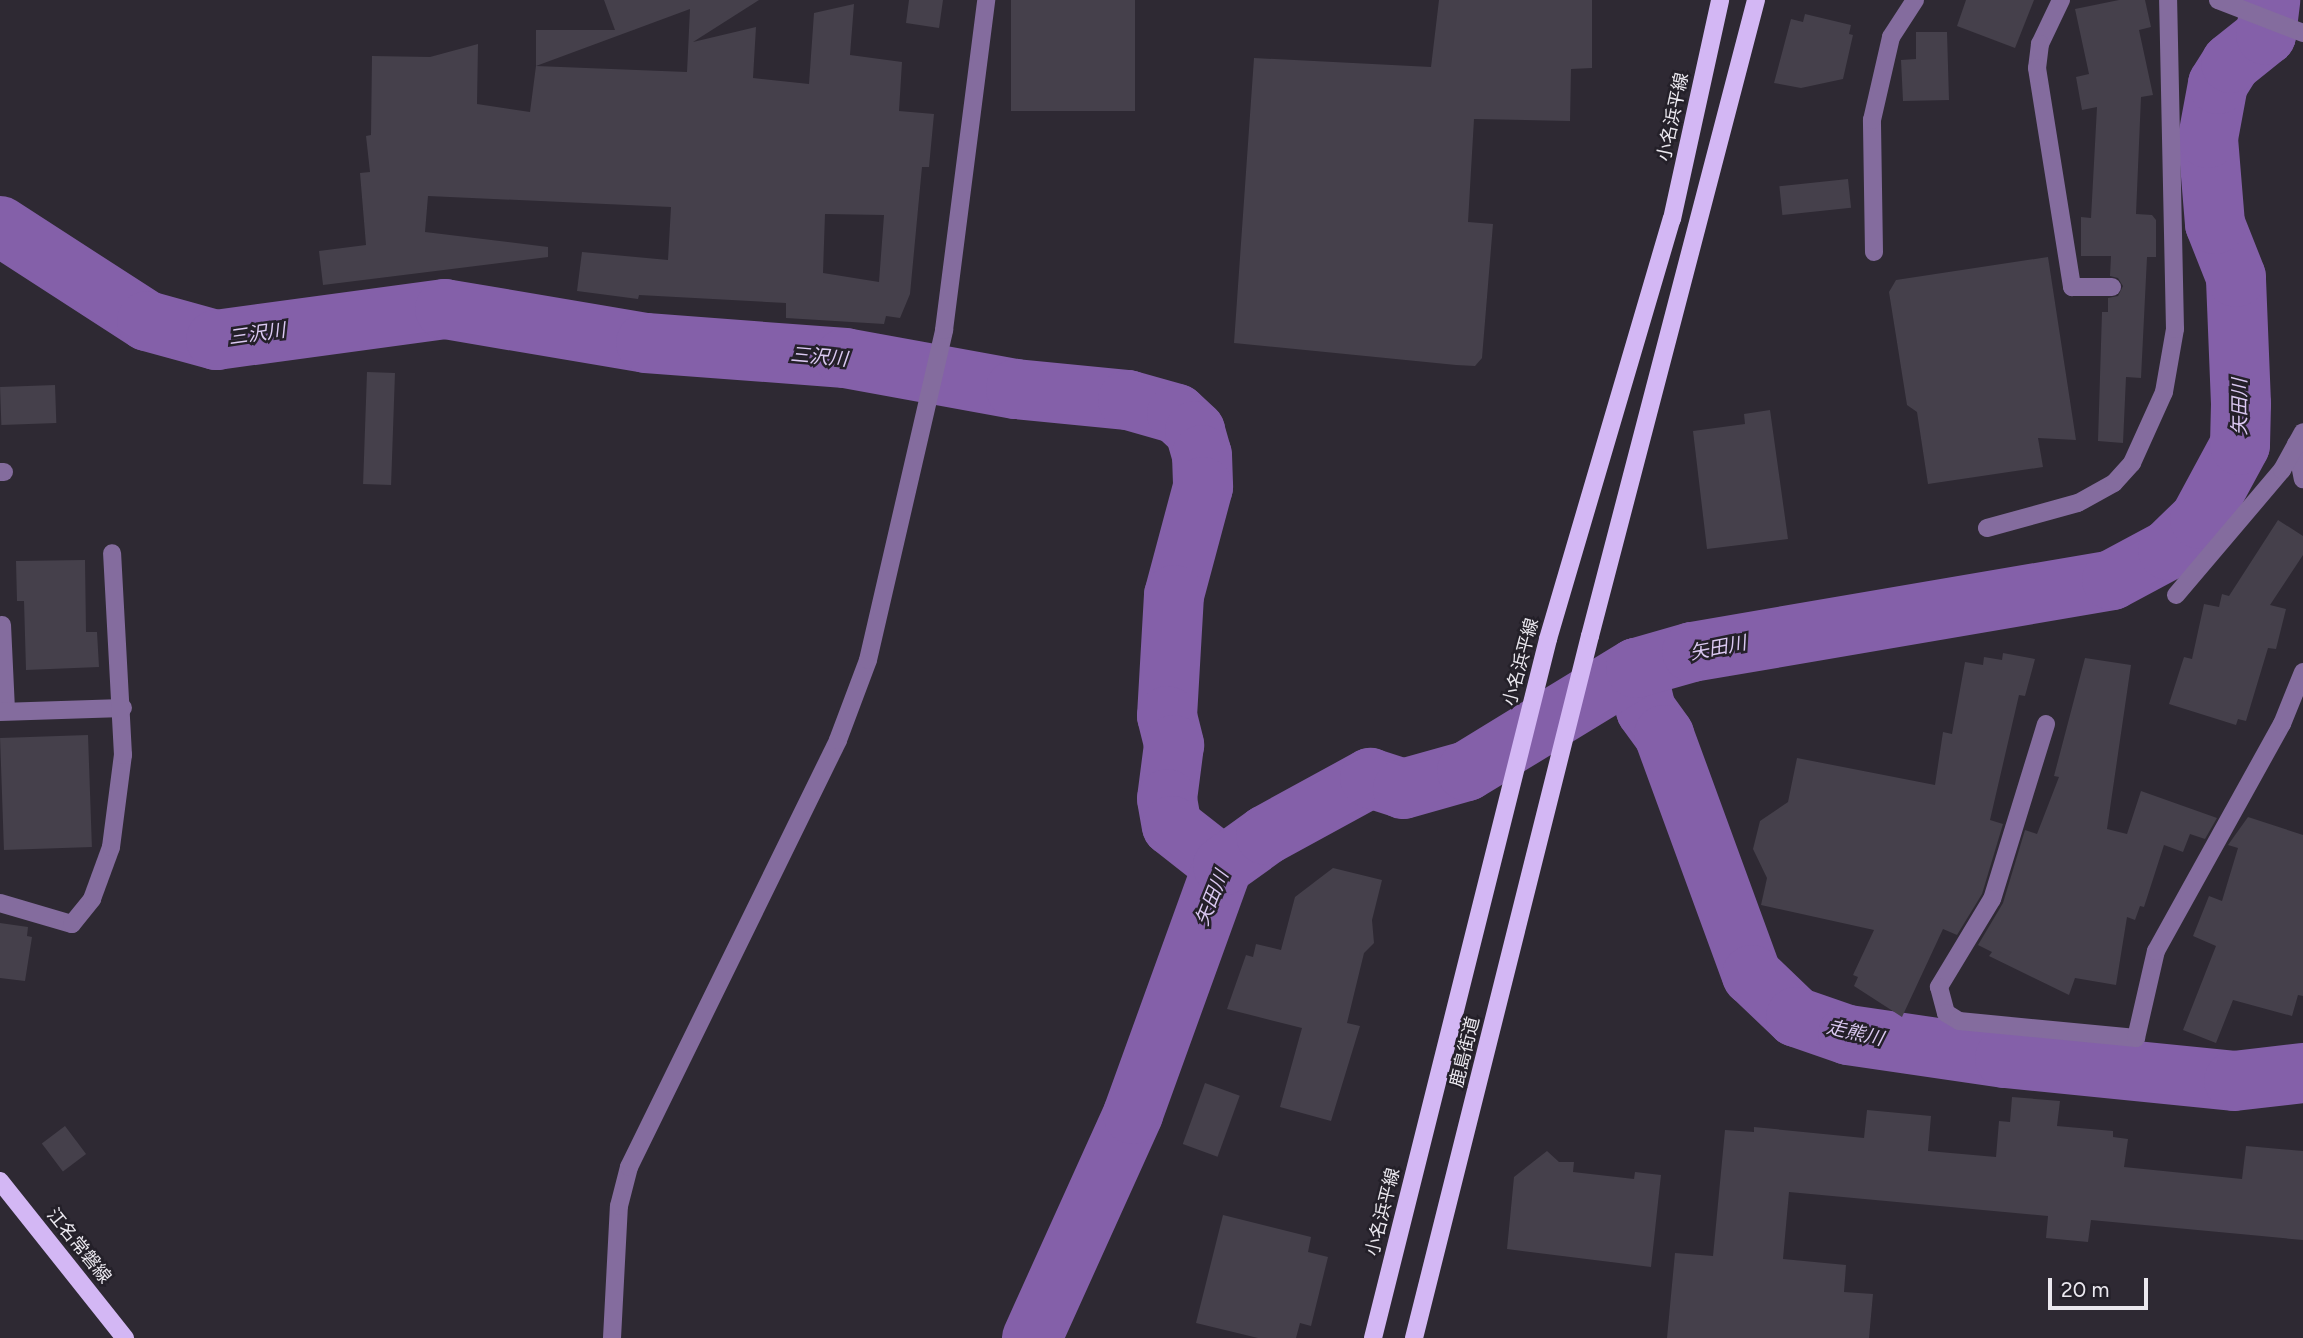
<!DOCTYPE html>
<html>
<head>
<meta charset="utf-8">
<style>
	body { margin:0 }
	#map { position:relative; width:2303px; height:1338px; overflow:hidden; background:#2e2933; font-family:Figtree,"Noto Sans JP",sans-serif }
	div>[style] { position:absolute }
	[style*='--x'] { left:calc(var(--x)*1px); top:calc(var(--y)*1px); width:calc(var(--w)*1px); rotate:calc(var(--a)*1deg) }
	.river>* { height:60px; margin:-30px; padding:0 30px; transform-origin:30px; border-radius:30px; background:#8460a9 }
	.building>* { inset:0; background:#45404b; transform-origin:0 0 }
	.minor>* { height:18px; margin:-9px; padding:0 9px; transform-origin:9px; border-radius:9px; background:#846c9e }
	.major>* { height:18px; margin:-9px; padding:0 9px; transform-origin:9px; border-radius:9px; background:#d3b7f4 }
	span { translate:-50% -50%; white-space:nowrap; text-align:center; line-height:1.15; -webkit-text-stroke:5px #242029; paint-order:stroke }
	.street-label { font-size:18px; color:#ebe8ef }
	.water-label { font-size:19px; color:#dac8f1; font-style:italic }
	.scale { position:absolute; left:2048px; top:1278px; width:100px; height:32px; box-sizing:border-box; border:4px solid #ebe8ef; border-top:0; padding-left:9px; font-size:21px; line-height:24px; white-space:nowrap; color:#ebe8ef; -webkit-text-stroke:5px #242029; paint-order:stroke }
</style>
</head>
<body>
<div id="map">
	<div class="river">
		<div style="--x:0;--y:226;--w:175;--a:32.9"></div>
		<div style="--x:147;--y:321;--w:72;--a:15.4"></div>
		<div style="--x:216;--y:340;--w:231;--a:-7.7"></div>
		<div style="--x:445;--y:309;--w:204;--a:9.6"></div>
		<div style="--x:646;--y:343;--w:200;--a:4.3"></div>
		<div style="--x:845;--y:358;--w:174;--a:10.3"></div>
		<div style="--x:1016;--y:389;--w:113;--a:5.6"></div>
		<div style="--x:1128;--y:400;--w:51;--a:15.9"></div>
		<div style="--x:1177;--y:414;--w:25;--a:43"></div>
		<div style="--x:1195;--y:431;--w:25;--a:74"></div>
		<div style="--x:1202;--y:455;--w:32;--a:88"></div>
		<div style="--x:1203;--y:487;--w:112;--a:105"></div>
		<div style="--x:1174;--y:595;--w:121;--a:93.3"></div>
		<div style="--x:1167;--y:716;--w:30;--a:76"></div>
		<div style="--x:1174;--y:745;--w:54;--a:97.4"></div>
		<div style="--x:1167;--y:799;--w:27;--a:80"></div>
		<div style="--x:1172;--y:826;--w:65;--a:38.1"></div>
		<div style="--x:1636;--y:668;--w:43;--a:76.6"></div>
		<div style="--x:1646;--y:710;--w:31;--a:54"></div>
		<div style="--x:1664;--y:735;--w:256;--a:69.9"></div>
		<div style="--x:1752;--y:975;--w:61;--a:43.7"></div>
		<div style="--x:1796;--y:1017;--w:55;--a:19.1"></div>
		<div style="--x:1848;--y:1035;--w:159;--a:8.3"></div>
		<div style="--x:2005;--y:1058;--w:230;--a:5.7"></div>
		<div style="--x:2234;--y:1081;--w:69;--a:-6.6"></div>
		<div style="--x:1032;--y:1338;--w:246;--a:-65.7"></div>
		<div style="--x:1133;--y:1114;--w:264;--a:-70.1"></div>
		<div style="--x:1223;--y:866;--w:53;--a:-35.8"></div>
		<div style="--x:1266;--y:835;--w:119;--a:-28.7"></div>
		<div style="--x:1370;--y:778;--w:35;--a:18"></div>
		<div style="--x:1403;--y:789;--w:66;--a:-15.7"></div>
		<div style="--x:1467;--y:771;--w:198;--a:-31.4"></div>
		<div style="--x:1636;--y:668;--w:58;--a:-15.9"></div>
		<div style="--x:1692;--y:652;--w:426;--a:-9.7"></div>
		<div style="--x:2112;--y:580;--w:64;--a:-28.2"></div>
		<div style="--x:2168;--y:550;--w:45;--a:-44.1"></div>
		<div style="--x:2200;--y:519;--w:84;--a:-61.6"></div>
		<div style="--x:2240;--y:445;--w:41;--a:-88.6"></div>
		<div style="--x:2241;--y:404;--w:127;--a:-92.3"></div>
		<div style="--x:2236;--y:277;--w:57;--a:-111.6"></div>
		<div style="--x:2215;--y:224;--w:86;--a:-94.7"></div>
		<div style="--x:2208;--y:138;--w:55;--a:-79.5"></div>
		<div style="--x:2218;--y:84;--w:25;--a:-58"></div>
		<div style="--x:2231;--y:63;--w:45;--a:-38.7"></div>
		<div style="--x:2266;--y:35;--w:35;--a:-83"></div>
	</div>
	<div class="building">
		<div style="clip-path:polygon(evenodd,604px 0,759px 0,693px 42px,756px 27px,753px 78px,809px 84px,814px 13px,854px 4px,850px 55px,902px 62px,899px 111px,934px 114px,929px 167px,922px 167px,910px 294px,900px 318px,886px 316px,884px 324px,786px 318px,786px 303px,639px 295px,638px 299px,577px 291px,582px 252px,668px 260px,671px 207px,428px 196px,425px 232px,548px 247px,548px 257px,323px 285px,319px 251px,366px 245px,360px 173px,370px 172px,366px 136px,371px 135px,372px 56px,430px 57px,478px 44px,477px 104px,530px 112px,536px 66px,687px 72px,690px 9px,536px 66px,536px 30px,615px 30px,604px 0,825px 214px,884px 215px,879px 282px,823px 273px,825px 214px)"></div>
		<div style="clip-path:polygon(909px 0,943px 0,939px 28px,906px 23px)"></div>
		<div style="left:1011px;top:0;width:124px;height:111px"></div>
		<div style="clip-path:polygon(1439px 0,1592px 0,1592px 68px,1571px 69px,1570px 121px,1474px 119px,1468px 222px,1493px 224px,1482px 358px,1475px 366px,1456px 365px,1234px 343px,1254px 58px,1431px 67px)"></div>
		<div style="clip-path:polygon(1966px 0,2034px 0,2015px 48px,1957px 26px)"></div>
		<div style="clip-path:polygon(2119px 0,2145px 0,2151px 27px,2139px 30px,2153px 95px,2141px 97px,2136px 214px,2152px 215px,2156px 220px,2156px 257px,2147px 257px,2141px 378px,2126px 377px,2123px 443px,2098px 441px,2102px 312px,2108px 312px,2108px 298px,2118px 296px,2123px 286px,2118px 278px,2110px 276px,2111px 256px,2081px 256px,2081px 217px,2091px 218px,2097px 107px,2082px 110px,2076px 77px,2089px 74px,2075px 9px)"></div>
		<div style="clip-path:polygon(1805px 14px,1851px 25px,1849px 34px,1853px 35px,1843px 79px,1801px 88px,1774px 83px,1791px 19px,1803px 22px)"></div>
		<div style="clip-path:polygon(1916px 32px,1947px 32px,1949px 100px,1903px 101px,1901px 60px,1916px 59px)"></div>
		<div style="left:1848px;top:179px;width:29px;height:69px;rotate:84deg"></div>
		<div style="clip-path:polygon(2048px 257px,2076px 440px,2038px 438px,2043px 467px,1928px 484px,1917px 412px,1907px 405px,1889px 292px,1896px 280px)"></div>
		<div style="left:367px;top:372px;width:28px;height:112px;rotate:2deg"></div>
		<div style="left:55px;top:385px;width:38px;height:55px;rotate:88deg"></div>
		<div style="clip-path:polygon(1770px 410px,1788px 539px,1707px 549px,1693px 431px,1745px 424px,1744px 414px)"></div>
		<div style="clip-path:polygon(2278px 520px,2303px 536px,2303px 555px,2270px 605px,2286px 609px,2276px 649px,2268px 648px,2246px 721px,2238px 719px,2236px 725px,2169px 704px,2184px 657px,2192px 659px,2204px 604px,2219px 607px,2222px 594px,2229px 596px)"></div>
		<div style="clip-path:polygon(85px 560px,86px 632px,97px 632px,99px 667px,26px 670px,24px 601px,17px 601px,16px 561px)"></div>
		<div style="clip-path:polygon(2003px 653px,2035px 659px,2025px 696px,2019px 695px,1990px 820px,2003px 824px,1982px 894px,1957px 935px,1943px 929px,1902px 1017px,1854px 986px,1858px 977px,1853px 975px,1874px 930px,1761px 905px,1767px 878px,1753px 849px,1760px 821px,1788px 802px,1797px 758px,1935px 785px,1943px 732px,1952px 734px,1965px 662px,1983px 665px,1984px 657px,2002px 660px)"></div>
		<div style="clip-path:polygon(2085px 658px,2131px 665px,2107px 829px,2127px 834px,2141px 791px,2217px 818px,2205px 839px,2190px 834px,2183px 852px,2164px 845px,2144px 907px,2140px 906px,2135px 920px,2127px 917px,2116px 985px,2075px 978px,2069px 995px,1989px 956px,1992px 952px,1978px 945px,2003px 903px,2025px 830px,2037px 834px,2059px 777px,2054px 776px)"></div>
		<div style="left:88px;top:735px;width:112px;height:88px;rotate:88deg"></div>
		<div style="clip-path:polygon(2248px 817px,2303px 835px,2303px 996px,2298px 995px,2292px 1016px,2233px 1000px,2216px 1043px,2183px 1030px,2216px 946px,2193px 936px,2209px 896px,2222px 901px,2238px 848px,2228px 845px)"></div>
		<div style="clip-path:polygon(1333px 868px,1382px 880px,1372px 920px,1374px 943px,1364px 953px,1347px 1023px,1360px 1026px,1331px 1121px,1280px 1107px,1302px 1028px,1227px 1009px,1246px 955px,1253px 957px,1256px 944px,1281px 950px,1295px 897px)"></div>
		<div style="clip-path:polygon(0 923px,28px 927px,27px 936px,32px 937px,25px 981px,0 978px)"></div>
		<div style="left:1205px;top:1083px;width:37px;height:65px;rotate:20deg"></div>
		<div style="clip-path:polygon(2012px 1097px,2060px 1101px,2057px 1126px,2113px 1131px,2113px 1137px,2128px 1139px,2124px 1167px,2242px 1179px,2246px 1146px,2303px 1151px,2303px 1240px,2091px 1220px,2088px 1242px,2046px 1238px,2048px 1216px,1789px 1192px,1783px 1259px,1846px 1265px,1844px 1292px,1873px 1294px,1869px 1338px,1667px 1338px,1675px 1253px,1713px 1256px,1725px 1130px,1754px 1132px,1754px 1127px,1864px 1138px,1867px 1110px,1931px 1116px,1928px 1151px,1996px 1157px,1999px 1121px,2010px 1122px)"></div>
		<div style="left:65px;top:1126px;width:35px;height:29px;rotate:53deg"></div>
		<div style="clip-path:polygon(1547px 1151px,1559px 1162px,1574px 1162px,1573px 1172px,1634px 1179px,1635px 1172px,1661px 1175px,1651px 1267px,1507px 1249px,1514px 1177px)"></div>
		<div style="clip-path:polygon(1223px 1215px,1311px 1237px,1308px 1252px,1328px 1257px,1311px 1326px,1300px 1323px,1296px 1338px,1258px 1338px,1196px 1323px)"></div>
	</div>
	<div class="minor">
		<div style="--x:2061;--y:0;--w:49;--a:115.5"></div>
		<div style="--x:2040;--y:44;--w:24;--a:97"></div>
		<div style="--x:2037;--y:68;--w:222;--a:80.9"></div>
		<div style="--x:2072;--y:287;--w:40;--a:0"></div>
		<div style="--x:2218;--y:0;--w:91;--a:21.2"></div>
		<div style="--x:1874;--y:252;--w:132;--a:-90.9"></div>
		<div style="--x:1872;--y:120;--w:85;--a:-77.1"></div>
		<div style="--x:1891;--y:37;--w:44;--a:-57"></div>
		<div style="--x:2296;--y:444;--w:36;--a:79"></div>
		<div style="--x:0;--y:472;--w:4;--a:0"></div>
		<div style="--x:1987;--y:528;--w:94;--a:-15.4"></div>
		<div style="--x:2078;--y:503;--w:41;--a:-29.1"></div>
		<div style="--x:2114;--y:483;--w:27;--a:-48"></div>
		<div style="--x:2132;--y:463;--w:78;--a:-65.7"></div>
		<div style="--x:2164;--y:392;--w:64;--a:-80.1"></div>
		<div style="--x:2175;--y:329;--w:329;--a:-91.2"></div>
		<div style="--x:2176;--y:595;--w:164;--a:-49.7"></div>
		<div style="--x:2282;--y:470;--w:43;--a:-61.1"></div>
		<div style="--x:2;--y:625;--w:86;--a:87.3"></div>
		<div style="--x:0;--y:712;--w:123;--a:-1.9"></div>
		<div style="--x:2046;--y:724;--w:183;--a:107.1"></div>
		<div style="--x:1992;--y:899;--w:103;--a:121.1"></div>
		<div style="--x:1939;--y:987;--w:27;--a:75"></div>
		<div style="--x:1946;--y:1013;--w:15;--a:32"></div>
		<div style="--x:1959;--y:1021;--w:178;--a:5.5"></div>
		<div style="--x:2136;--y:1038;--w:89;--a:-77.1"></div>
		<div style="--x:2156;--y:951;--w:260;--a:-61"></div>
		<div style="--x:2282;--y:724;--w:56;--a:-68"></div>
		<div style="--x:0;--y:903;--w:75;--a:16.3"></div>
		<div style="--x:72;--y:924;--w:32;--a:-51"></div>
		<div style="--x:92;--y:899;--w:55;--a:-69.9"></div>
		<div style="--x:111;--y:847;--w:93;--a:-82.6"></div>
		<div style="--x:123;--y:755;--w:202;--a:-93.1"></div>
		<div style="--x:612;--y:1338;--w:132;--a:-87"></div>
		<div style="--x:619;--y:1206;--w:40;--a:-75.6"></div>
		<div style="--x:629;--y:1167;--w:475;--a:-63.9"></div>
		<div style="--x:838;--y:740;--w:85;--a:-69.4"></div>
		<div style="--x:868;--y:660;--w:339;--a:-77"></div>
		<div style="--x:944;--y:330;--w:333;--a:-82.7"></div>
	</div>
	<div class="major">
		<div style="--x:0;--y:1181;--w:201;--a:51.5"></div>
		<div style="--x:1373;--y:1338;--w:721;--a:-75.94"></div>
		<div style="--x:1548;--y:639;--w:438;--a:-73.6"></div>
		<div style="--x:1672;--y:219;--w:224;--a:-77.6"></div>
		<div style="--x:1414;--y:1338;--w:724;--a:-75.93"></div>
		<div style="--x:1590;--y:636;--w:657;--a:-75.37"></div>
	</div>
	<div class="street-label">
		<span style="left:1673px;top:117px;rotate:-78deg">小名浜平線</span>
		<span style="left:1521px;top:662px;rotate:-75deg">小名浜平線</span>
		<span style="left:1465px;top:1052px;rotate:-76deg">鹿島街道</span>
		<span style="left:1383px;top:1212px;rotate:-76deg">小名浜平線</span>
		<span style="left:79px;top:1246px;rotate:51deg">江名常磐線</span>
	</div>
	<div class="water-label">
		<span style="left:257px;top:334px;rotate:-8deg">三沢川</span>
		<span style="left:819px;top:357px;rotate:5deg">三沢川</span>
		<span style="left:2240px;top:407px;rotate:-90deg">矢田川</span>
		<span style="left:1718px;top:648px;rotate:-11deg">矢田川</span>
		<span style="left:1212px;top:898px;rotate:-68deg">矢田川</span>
		<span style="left:1855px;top:1033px;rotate:13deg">走熊川</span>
	</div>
	<div class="scale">20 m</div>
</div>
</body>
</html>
